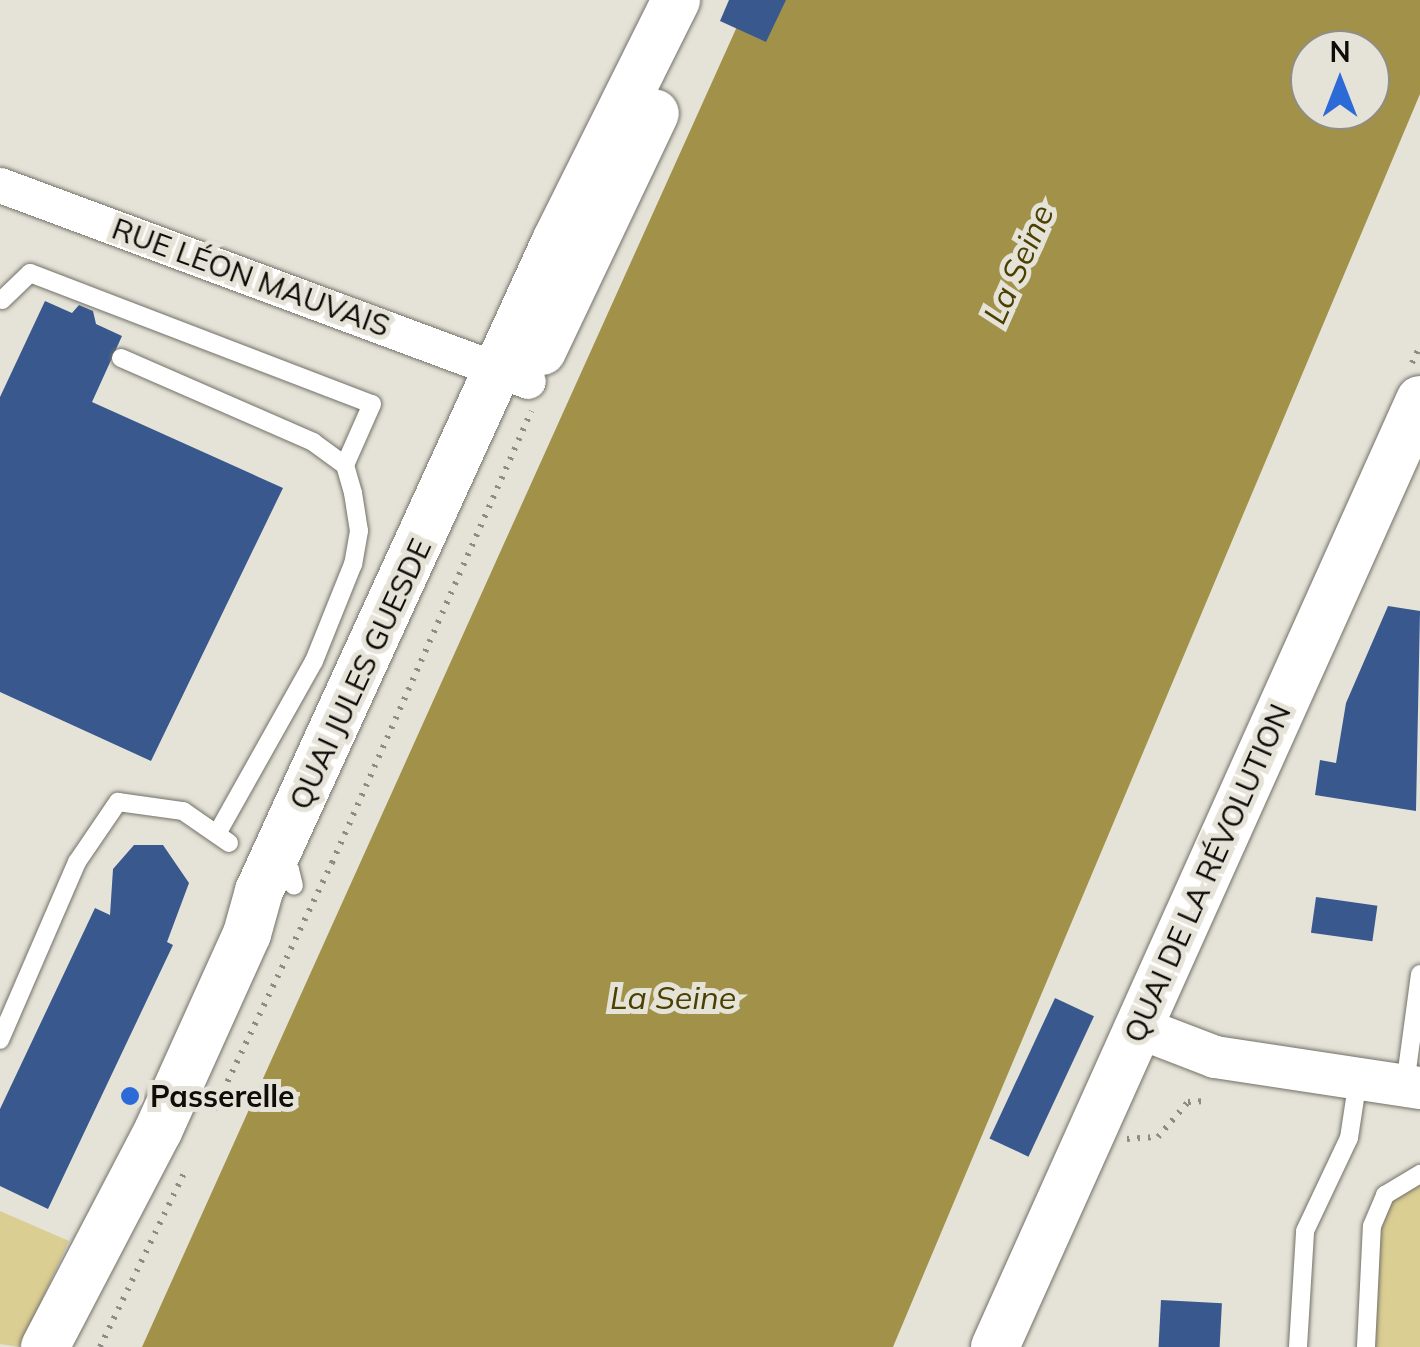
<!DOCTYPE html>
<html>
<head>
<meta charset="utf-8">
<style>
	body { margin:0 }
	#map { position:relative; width:1420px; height:1347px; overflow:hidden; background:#e5e3d8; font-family:Mulish,sans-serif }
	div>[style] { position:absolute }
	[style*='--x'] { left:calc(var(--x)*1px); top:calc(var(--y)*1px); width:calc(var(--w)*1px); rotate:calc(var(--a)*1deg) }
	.green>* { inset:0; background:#dbce93 }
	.water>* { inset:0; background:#a29249 }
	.building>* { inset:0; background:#39588e; transform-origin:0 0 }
	.path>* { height:6px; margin-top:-3px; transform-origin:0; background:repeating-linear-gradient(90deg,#8d8b83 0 2.5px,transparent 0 10.5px) }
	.roads { filter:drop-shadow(0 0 2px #737168) drop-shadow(0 0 2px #737168) }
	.service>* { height:18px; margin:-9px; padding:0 9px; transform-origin:9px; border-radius:9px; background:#fff }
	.minor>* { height:35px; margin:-17.5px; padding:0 17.5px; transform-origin:17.5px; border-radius:17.5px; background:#fff }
	.tertiary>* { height:42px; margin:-21px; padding:0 21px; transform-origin:21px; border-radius:21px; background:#fff }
	.secondary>* { height:48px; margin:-24px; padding:0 24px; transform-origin:24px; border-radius:24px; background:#fff }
	.dots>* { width:28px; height:28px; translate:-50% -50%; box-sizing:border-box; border:5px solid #e5e3d8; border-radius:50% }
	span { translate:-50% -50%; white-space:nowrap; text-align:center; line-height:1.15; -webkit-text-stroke:10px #e5e3d8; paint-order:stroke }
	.street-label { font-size:30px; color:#0d0c08 }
	.poi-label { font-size:30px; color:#0d0c08; font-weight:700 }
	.left { translate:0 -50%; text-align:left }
	.water-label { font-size:32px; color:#4b3f01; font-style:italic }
	.north { position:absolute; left:1290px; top:30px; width:100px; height:100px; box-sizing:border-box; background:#e5e3d8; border:2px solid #8f8d85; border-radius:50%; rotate:0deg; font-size:28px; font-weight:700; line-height:40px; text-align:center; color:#0d0c08 }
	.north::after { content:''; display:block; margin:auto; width:35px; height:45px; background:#2c6ad7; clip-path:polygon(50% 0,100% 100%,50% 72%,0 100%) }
</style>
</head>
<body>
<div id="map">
	<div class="green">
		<div style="clip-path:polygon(1420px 1181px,1420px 1347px,1373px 1347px,1379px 1224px,1393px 1197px)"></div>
		<div style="clip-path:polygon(0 1211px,69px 1241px,20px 1347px,0 1344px)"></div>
	</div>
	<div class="water">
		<div style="clip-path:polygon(evenodd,749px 0,1420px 0,1420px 94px,893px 1347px,142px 1347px,749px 0,1310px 50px,1370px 50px,1370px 110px,1310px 110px,1310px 50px)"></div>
	</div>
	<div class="building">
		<div style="clip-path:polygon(729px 0,786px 0,766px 42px,720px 21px)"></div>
		<div style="clip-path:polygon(45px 301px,72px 313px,79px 305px,93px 311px,96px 324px,122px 336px,92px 402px,283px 488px,151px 761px,0 692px,0 397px)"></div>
		<div style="clip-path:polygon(1388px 606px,1420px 611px,1416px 811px,1315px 795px,1320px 760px,1336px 763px,1346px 703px)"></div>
		<div style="clip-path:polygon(134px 845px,163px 845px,189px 883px,167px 942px,173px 945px,48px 1209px,0 1186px,0 1109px,95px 908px,110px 915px,113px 869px)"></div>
		<div style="left:1316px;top:897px;width:62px;height:36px;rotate:8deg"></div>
		<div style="left:1055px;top:998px;width:43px;height:155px;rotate:25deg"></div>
		<div style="left:1161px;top:1300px;width:61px;height:47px;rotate:3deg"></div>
	</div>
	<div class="path">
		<div style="--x:1412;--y:363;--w:19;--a:-65"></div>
		<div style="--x:214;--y:1110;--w:274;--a:-64.5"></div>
		<div style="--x:332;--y:863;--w:494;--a:-66.2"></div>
		<div style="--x:1127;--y:1139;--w:31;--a:-4"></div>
		<div style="--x:1158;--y:1137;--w:46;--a:-49.4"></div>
		<div style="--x:1188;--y:1102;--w:19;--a:-3"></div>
		<div style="--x:100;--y:1347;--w:195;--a:-64.2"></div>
	</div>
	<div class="roads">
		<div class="service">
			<div style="--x:2;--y:300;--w:39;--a:-44"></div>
			<div style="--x:30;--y:273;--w:366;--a:21"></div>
			<div style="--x:372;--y:404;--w:67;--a:113.9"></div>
			<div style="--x:121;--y:358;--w:210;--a:23.6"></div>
			<div style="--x:313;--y:442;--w:39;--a:36"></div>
			<div style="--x:345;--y:465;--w:29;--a:74"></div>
			<div style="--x:353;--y:493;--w:38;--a:81"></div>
			<div style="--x:359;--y:531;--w:34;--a:100"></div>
			<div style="--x:353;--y:564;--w:105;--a:111.9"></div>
			<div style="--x:314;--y:661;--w:198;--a:119.3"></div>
			<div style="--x:277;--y:859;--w:17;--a:40"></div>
			<div style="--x:290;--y:870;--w:16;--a:76"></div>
			<div style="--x:0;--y:1040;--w:194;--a:-66.6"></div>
			<div style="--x:77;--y:862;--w:73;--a:-55.7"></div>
			<div style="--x:118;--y:802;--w:66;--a:7.9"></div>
			<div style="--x:183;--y:811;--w:56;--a:34.8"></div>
			<div style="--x:1405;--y:1085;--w:112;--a:-82.3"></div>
			<div style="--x:1298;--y:1347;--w:116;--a:-86.5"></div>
			<div style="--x:1305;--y:1231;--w:103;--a:-64.7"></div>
			<div style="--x:1349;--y:1138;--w:60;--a:-81.3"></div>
			<div style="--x:1366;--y:1347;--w:121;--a:-87.2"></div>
			<div style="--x:1372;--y:1226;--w:34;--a:-67"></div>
			<div style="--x:1385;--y:1195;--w:41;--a:-31"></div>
		</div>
		<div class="minor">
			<div style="--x:0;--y:185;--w:563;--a:20.37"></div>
		</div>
		<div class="tertiary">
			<div style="--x:1137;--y:1027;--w:84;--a:21"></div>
			<div style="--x:1215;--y:1057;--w:207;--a:8.6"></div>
		</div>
		<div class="secondary">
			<div style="--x:542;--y:351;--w:263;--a:-64.6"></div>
			<div style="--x:45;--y:1347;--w:244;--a:-62.4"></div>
			<div style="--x:158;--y:1131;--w:216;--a:-65.7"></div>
			<div style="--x:247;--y:934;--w:45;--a:-74.4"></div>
			<div style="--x:259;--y:891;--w:715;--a:-65.44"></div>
			<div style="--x:556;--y:241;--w:269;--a:-63.5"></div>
			<div style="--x:995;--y:1347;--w:1038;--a:-65.83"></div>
		</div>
	</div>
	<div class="dots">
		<div style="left:130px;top:1096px;background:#2c6ad7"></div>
	</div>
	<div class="street-label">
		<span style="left:251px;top:277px;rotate:20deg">RUE LÉON MAUVAIS</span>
		<span style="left:360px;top:674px;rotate:-65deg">QUAI JULES GUESDE</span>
		<span style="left:1207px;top:873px;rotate:-66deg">QUAI DE LA RÉVOLUTION</span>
	</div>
	<div class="poi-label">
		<span class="left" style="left:150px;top:1096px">Passerelle</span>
	</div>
	<div class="water-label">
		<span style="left:1018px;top:264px;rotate:-66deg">La Seine</span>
		<span style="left:673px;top:997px">La Seine</span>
	</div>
	<div class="north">N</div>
</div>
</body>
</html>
